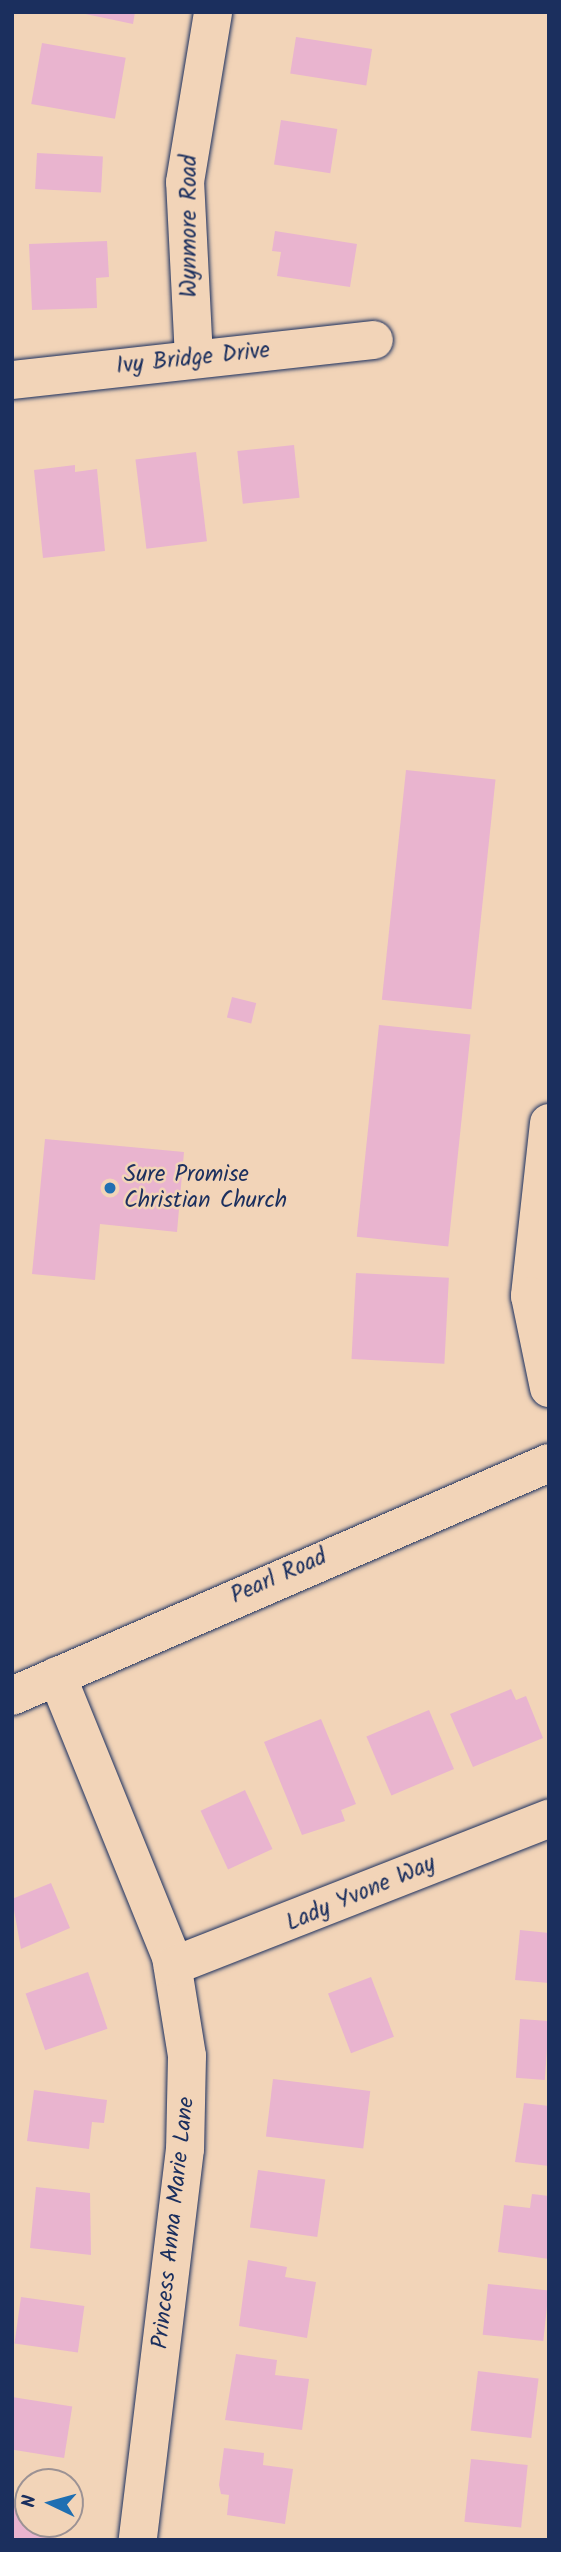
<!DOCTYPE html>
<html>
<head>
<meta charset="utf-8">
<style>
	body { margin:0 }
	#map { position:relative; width:561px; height:2552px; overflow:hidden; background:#f2d4b8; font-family:Kalam,sans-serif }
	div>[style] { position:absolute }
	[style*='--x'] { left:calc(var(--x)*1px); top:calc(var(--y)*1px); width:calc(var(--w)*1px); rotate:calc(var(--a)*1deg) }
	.building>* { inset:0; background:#e9b4cf; transform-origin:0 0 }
	.roads { filter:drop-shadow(0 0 2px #1b2f5e) drop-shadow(0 0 2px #1b2f5e) }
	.minor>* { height:38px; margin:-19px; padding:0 19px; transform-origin:19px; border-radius:19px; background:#f2d4b8 }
	.dots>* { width:19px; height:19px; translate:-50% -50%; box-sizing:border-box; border:4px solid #f2d4b8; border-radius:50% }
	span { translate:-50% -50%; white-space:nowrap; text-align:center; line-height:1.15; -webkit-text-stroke:5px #f2d4b8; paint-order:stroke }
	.street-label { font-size:23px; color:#1b2f5e }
	.poi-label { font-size:23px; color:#1b2f5e }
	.left { translate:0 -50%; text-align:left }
	.frame { position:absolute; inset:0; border:14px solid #1b2f5e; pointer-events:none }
	.north { position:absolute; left:14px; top:2468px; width:70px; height:70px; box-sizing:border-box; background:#f2d4b8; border:2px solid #9c9294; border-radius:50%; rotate:275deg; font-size:19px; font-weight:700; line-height:28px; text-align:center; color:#1b2f5e }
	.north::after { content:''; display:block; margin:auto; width:24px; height:32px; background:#1f6fb2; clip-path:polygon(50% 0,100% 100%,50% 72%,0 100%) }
</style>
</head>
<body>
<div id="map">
	<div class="building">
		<div style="clip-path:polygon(76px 12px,135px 12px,133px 24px)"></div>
		<div style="left:296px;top:37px;width:77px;height:37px;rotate:9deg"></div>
		<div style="left:42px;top:43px;width:85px;height:62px;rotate:10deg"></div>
		<div style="left:281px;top:120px;width:57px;height:45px;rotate:9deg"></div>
		<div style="left:37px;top:153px;width:66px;height:36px;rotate:3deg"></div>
		<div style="clip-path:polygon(275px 231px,357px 244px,350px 287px,277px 276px,281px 252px,272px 251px)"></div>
		<div style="clip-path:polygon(107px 241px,109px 277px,96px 278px,97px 308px,32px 310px,29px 244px)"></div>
		<div style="left:294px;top:445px;width:53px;height:57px;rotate:84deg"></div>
		<div style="left:196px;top:452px;width:90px;height:61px;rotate:83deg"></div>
		<div style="clip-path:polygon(75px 465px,75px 472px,97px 469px,105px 551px,43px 558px,34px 470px)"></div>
		<div style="left:406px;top:770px;width:90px;height:231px;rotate:6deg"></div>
		<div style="left:232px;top:997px;width:25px;height:21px;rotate:14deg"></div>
		<div style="left:379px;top:1025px;width:92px;height:213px;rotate:6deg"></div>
		<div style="clip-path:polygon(45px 1139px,184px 1152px,177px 1232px,100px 1224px,95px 1280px,32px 1274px)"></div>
		<div style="left:356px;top:1273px;width:93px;height:86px;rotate:3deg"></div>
		<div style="clip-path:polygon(511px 1689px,516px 1700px,526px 1696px,543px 1738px,473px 1767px,450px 1714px)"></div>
		<div style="left:429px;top:1710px;width:64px;height:68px;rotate:67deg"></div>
		<div style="clip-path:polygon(321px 1719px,356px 1804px,341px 1810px,345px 1821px,302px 1835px,264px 1742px)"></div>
		<div style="left:245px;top:1790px;width:65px;height:49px;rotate:65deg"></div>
		<div style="clip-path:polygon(51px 1883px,70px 1928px,21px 1949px,12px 1899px)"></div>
		<div style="clip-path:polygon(520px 1930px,549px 1933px,549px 1983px,515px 1980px)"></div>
		<div style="left:88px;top:1972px;width:60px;height:66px;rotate:71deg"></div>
		<div style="left:371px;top:1977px;width:64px;height:46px;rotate:69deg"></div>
		<div style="left:520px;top:2019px;width:29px;height:59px;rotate:4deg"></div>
		<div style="left:273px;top:2079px;width:98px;height:58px;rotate:7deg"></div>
		<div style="clip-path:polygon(34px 2090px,107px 2100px,104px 2123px,92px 2122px,89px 2149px,27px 2141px)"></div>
		<div style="clip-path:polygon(524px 2103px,549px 2106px,549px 2166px,515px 2162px)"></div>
		<div style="left:258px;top:2170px;width:68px;height:58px;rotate:8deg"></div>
		<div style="clip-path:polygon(36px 2187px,90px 2193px,91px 2255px,30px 2248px)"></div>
		<div style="clip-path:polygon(532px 2194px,549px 2196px,549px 2259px,498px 2252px,504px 2205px,530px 2208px)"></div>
		<div style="clip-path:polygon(248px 2260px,287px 2267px,285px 2277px,316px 2282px,307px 2338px,239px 2326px)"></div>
		<div style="left:488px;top:2284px;width:61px;height:51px;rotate:6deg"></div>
		<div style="left:21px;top:2297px;width:64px;height:47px;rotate:8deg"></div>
		<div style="clip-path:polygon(236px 2354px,277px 2360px,275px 2375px,309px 2379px,302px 2430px,225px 2420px)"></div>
		<div style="left:478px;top:2371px;width:61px;height:60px;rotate:7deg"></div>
		<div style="left:12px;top:2397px;width:61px;height:52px;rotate:9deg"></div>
		<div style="clip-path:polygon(224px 2448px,264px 2453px,263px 2465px,293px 2469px,285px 2524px,227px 2515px,229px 2495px,221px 2494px,219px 2485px)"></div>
		<div style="left:471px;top:2459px;width:57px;height:63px;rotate:6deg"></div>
		<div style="clip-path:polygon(21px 2494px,28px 2495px,28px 2524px,58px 2524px,53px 2540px,12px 2540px,12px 2504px,19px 2505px)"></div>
	</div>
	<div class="roads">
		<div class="minor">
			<div style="--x:194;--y:358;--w:176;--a:-92.9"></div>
			<div style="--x:185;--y:182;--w:172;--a:-80.6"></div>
			<div style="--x:12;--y:380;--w:364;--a:-6.3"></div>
			<div style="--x:549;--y:1123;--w:174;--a:96.3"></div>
			<div style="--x:530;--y:1296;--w:94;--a:78.3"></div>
			<div style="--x:57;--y:1676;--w:303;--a:67.9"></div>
			<div style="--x:171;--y:1957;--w:100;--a:80.8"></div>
			<div style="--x:187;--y:2056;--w:93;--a:91.2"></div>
			<div style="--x:185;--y:2149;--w:394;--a:96.9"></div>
			<div style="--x:12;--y:1696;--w:585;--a:-23.46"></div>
			<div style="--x:173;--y:1966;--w:404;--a:-21.4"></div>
		</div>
	</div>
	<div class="dots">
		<div style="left:110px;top:1188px;background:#1f6fb2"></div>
	</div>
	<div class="street-label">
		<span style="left:190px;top:226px;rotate:-90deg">Wynmore Road</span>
		<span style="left:193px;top:359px;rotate:-6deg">Ivy Bridge Drive</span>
		<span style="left:279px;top:1577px;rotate:-24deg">Pearl Road</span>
		<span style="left:361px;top:1894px;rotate:-23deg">Lady Yvone Way</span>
		<span style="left:174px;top:2223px;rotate:-84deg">Princess Anna Marie Lane</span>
	</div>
	<div class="poi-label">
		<span class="left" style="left:124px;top:1188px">Sure Promise<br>Christian Church</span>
	</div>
	<div class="frame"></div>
	<div class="north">N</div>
</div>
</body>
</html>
